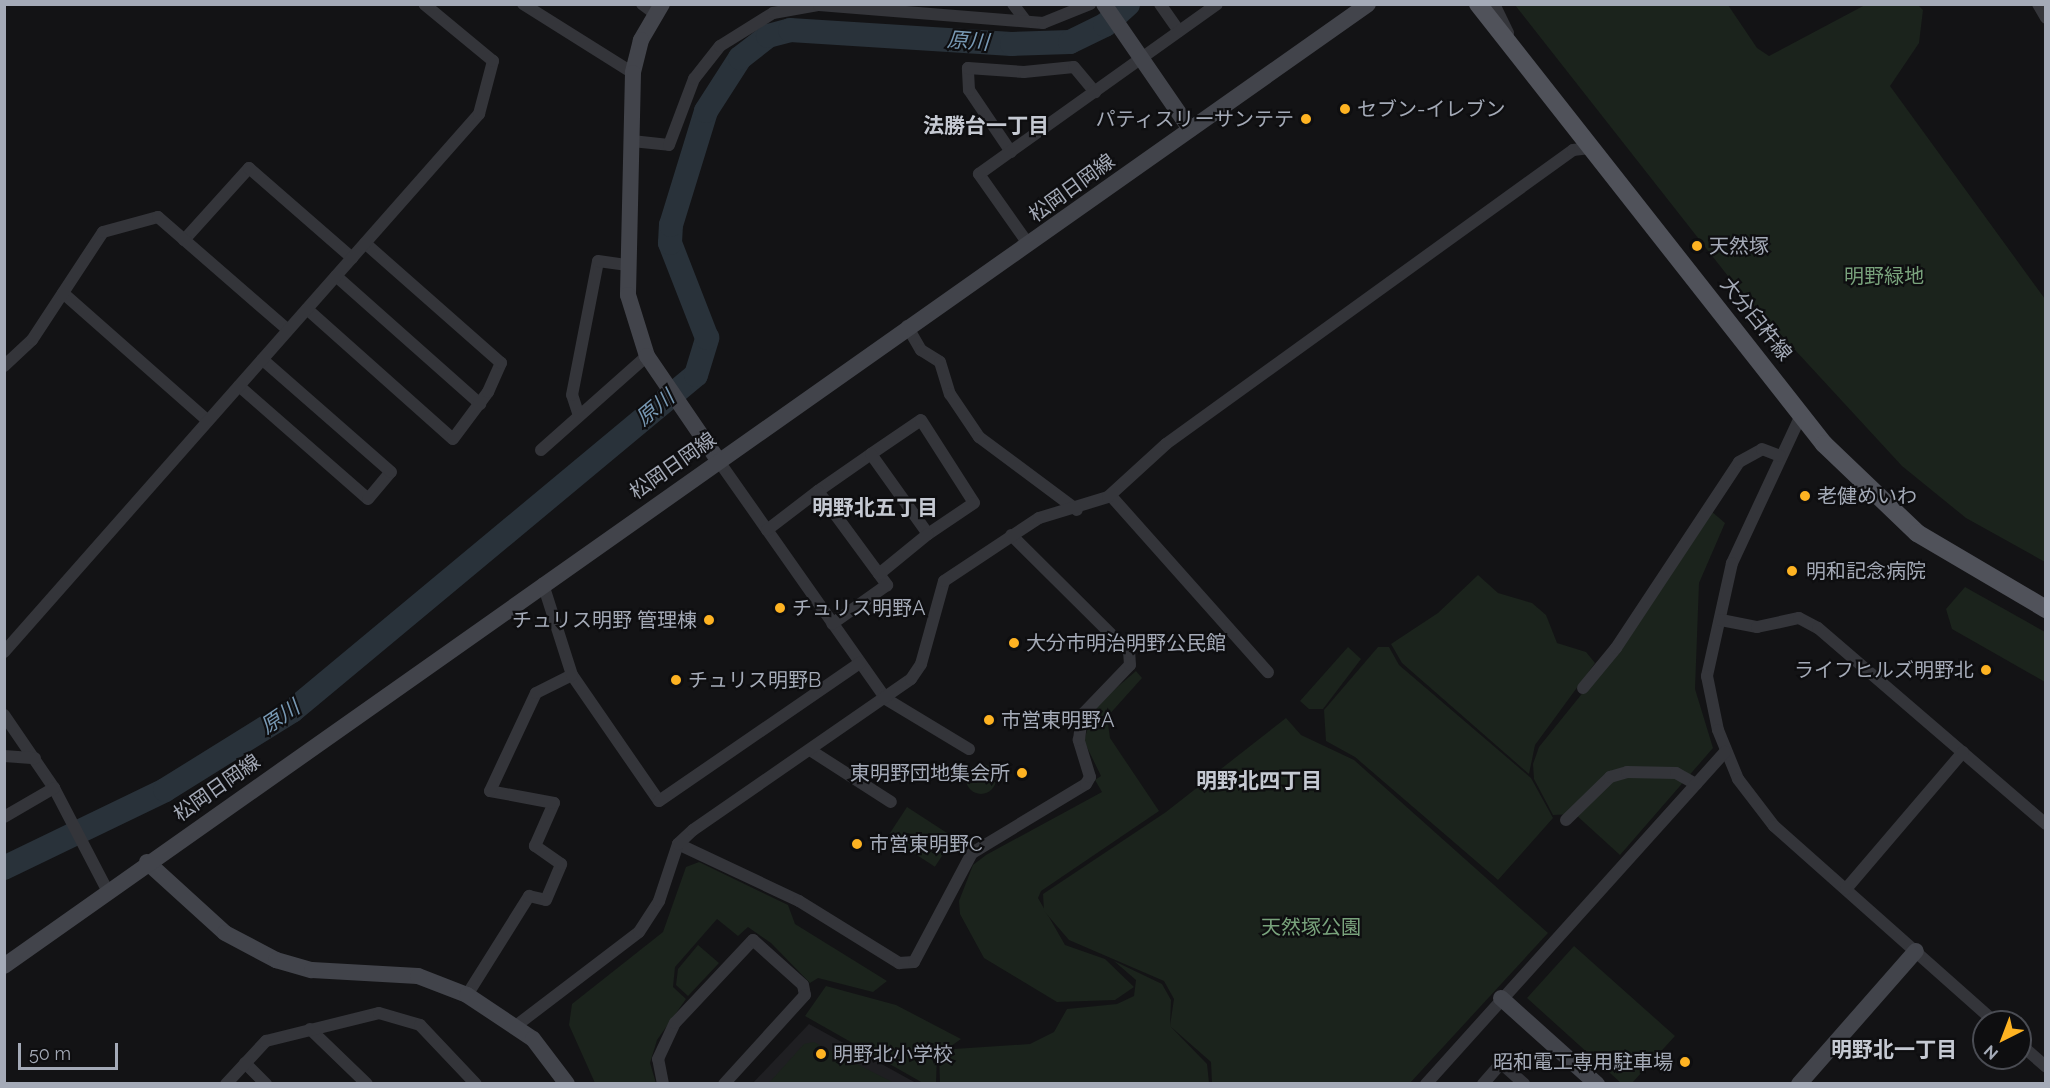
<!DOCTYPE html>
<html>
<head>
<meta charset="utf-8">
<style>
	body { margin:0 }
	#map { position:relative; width:2050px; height:1088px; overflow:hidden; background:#131315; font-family:Raleway,"Noto Sans JP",sans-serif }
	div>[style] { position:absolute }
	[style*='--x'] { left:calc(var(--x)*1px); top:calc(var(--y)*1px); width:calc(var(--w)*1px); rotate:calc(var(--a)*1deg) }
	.built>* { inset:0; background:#1f1f22 }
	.green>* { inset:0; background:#1b231c; transform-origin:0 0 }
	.round { border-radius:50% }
	.river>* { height:24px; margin:-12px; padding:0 12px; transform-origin:12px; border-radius:12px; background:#29323a }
	.street>* { height:12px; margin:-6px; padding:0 6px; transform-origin:6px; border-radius:6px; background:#34353a }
	.secondary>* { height:16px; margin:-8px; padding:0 8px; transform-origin:8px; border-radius:8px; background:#42444b }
	.primary>* { height:18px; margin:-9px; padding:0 9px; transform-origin:9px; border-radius:9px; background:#50525a }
	.dots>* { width:16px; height:16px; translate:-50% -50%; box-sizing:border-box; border:3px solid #0e0e10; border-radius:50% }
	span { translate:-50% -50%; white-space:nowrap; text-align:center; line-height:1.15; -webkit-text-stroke:4.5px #0e0e10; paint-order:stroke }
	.poi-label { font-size:20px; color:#a4aab7 }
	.left { translate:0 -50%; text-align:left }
	.right { translate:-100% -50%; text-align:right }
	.street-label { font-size:20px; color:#a4aab7 }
	.park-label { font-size:20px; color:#79a37c }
	.water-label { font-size:21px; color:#7899b4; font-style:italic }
	.neighbourhood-label { font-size:21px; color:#c5c9d2; font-weight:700 }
	.frame { position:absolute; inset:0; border:6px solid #a4aab7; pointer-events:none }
	.north { position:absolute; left:1972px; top:1010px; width:60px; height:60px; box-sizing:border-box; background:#0e0e10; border:2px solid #4a4c53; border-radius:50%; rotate:222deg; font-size:16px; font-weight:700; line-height:24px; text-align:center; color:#a4aab7 }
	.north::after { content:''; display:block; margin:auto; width:21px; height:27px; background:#feb322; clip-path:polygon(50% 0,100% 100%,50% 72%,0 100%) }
	.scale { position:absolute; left:18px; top:1043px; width:100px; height:27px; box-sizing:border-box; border:3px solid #a4aab7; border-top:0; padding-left:8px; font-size:18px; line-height:21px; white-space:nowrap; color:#a4aab7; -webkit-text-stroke:4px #0e0e10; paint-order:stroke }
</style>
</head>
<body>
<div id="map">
	<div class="built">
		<div style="clip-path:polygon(809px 1024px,916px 1083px,752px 1084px)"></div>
	</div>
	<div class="green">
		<div style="clip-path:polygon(1515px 5px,1728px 5px,1757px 48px,1769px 56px,1865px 5px,1918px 5px,1923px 10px,1919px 43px,1890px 86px,2045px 299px,2045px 562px,1966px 518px,1902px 466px,1735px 285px)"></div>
		<div style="clip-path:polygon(1711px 511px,1725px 523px,1699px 583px,1695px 689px,1713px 748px,1620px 855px,1575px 814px,1553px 815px,1534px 779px,1533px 764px,1539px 747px,1618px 649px)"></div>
		<div style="clip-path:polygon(1478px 575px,1498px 593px,1532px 603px,1546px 615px,1557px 643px,1586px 652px,1595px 663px,1535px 745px,1529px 774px,1402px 663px,1391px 644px,1438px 613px)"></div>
		<div style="clip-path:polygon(1965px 587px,2045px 632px,2045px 682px,1952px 629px,1946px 609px)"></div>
		<div style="clip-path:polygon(1348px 647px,1361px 659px,1323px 709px,1309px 709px,1300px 701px)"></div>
		<div style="clip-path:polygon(1378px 647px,1389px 647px,1399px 665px,1531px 778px,1553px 818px,1498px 880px,1355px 757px,1326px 741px,1324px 710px)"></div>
		<div style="clip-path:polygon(1136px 671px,1142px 678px,1107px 717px,1110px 738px,1159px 811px,1041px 891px,1038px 898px,1065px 945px,1105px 959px,1134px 987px,1115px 1000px,1057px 1002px,984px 958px,960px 914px,959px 901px,973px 865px,986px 855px,1102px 792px,1095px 780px,1101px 776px,1084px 741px,1094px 707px)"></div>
		<div style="clip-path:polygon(1286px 718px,1301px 735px,1354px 760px,1548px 933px,1410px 1083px,1212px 1083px,1211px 1062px,1170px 1026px,1207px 1064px,1209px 1083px,940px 1083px,939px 1057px,954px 1049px,1030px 1044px,1054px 1032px,1067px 1009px,1117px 1004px,1134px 996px,1136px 980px,1114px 961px,1162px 984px,1171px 1000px,1170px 1026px,1174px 999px,1164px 981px,1069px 940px,1044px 911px,1043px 894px,1166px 812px)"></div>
		<div class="round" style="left:966px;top:764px;width:30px;height:30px"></div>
		<div style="left:907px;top:807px;width:56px;height:35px;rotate:33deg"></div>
		<div style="clip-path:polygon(699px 862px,788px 905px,795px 924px,887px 981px,873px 992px,818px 978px,810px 983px,771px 943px,748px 927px,738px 936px,717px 919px,675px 967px,673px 987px,686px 999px,657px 1040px,650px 1063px,656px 1083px,595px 1083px,569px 1025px,572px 1004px,663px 932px,686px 867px)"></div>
		<div style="clip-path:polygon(698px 945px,719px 963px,688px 996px,676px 985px,678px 969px)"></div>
		<div style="clip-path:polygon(1574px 946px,1675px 1036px,1632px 1083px,1621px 1083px,1527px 998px)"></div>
		<div style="clip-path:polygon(826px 986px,896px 1005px,961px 1039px,937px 1056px,936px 1083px,923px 1083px,805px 1016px)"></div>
		<div style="clip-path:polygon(814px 1042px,894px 1083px,769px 1083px,804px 1044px)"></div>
	</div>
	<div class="river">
		<div style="--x:4;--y:868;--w:179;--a:-25.8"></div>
		<div style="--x:165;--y:790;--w:150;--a:-31.9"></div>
		<div style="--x:292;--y:711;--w:525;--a:-39.75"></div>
		<div style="--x:696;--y:375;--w:39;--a:-73"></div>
		<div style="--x:707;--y:338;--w:102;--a:-111.3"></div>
		<div style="--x:670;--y:243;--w:18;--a:-87"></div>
		<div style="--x:671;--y:225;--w:119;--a:-72.9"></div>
		<div style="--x:706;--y:111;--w:63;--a:-57.3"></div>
		<div style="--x:740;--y:58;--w:36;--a:-38"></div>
		<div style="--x:768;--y:36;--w:23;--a:-15"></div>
		<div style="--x:790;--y:30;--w:222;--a:3.6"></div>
		<div style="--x:1012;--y:44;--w:58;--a:-2"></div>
		<div style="--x:1070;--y:42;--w:39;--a:-26"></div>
		<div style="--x:1105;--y:25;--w:31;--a:-42"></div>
	</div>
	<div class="street">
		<div style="--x:523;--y:4;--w:130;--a:32.1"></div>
		<div style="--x:642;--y:4;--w:15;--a:37"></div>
		<div style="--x:1013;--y:4;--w:21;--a:53"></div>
		<div style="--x:1160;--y:4;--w:33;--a:55"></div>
		<div style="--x:1494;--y:4;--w:32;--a:64"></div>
		<div style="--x:2038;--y:4;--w:16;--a:60"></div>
		<div style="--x:632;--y:141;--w:37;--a:6"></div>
		<div style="--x:669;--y:145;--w:71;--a:-69.3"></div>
		<div style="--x:694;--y:79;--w:42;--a:-51.8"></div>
		<div style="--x:720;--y:46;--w:62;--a:-31.9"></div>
		<div style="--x:773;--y:13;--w:47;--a:-9.9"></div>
		<div style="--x:819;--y:5;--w:225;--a:4.6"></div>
		<div style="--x:1043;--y:23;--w:51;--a:-22"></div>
		<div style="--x:1011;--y:152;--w:75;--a:-124.1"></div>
		<div style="--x:969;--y:90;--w:22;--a:-93"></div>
		<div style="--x:968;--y:68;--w:56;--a:4.1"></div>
		<div style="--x:1024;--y:72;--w:50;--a:-5.7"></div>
		<div style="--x:1074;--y:67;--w:33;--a:50"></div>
		<div style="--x:184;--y:240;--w:97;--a:-47.9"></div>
		<div style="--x:249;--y:168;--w:137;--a:41.1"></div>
		<div style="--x:1029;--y:245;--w:87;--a:-125.2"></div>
		<div style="--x:979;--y:174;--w:292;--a:-35.5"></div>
		<div style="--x:336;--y:276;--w:193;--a:41.6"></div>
		<div style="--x:63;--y:293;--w:193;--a:41.4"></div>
		<div style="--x:307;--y:309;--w:195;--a:41.7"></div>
		<div style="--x:453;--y:439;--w:59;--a:-53.3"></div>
		<div style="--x:488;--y:392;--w:32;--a:-66"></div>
		<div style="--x:501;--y:363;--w:181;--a:-138.6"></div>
		<div style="--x:907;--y:326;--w:28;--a:60"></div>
		<div style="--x:921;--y:350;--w:22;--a:32"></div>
		<div style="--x:940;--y:362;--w:34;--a:73"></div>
		<div style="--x:950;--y:394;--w:52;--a:56"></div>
		<div style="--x:979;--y:437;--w:122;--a:36.7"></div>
		<div style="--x:4;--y:366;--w:38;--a:-43"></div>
		<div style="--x:32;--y:340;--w:129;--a:-56.7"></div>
		<div style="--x:103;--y:232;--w:57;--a:-15.3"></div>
		<div style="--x:158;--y:217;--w:172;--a:41"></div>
		<div style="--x:239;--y:386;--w:171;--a:41.2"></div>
		<div style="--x:368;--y:499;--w:35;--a:-50"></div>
		<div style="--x:391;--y:472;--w:171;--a:-138.8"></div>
		<div style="--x:1802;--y:413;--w:166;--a:115"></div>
		<div style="--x:1732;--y:563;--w:116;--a:102.5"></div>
		<div style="--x:1707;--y:676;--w:55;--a:78.5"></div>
		<div style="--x:1718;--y:730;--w:53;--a:67.8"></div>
		<div style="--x:1738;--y:779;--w:59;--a:52.5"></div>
		<div style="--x:1774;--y:826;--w:295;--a:41.6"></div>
		<div style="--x:579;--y:416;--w:22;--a:-108"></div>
		<div style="--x:572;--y:395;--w:136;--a:-79"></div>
		<div style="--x:598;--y:261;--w:30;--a:8"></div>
		<div style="--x:541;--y:450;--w:142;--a:-41.6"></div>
		<div style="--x:718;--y:460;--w:292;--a:54.9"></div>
		<div style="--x:886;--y:699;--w:97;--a:31.1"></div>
		<div style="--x:818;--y:491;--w:65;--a:-34.9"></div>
		<div style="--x:871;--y:454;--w:60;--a:-34.2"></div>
		<div style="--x:921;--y:420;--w:98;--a:57.4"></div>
		<div style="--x:974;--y:503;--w:55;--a:146"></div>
		<div style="--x:928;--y:534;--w:98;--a:-125.5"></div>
		<div style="--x:1111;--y:496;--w:236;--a:48.3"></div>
		<div style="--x:767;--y:530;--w:64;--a:-37.4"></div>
		<div style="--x:818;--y:491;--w:117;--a:53.7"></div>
		<div style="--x:887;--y:585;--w:67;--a:144.7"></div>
		<div style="--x:879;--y:574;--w:63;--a:-39.2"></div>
		<div style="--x:1721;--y:620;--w:37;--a:11"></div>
		<div style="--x:1757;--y:627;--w:43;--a:-12.1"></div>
		<div style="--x:1799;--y:618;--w:21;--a:28"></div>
		<div style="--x:1818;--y:628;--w:301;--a:40.7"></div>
		<div style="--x:4;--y:652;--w:718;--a:-48.56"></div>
		<div style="--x:479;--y:114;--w:55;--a:-75.2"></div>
		<div style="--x:493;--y:61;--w:89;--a:-140.4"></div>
		<div style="--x:572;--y:675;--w:153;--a:55.4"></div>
		<div style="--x:659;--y:801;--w:244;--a:-34.5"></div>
		<div style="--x:1583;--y:688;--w:52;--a:-50.5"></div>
		<div style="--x:1616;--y:648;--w:223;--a:-56.5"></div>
		<div style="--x:1739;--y:462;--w:26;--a:-29"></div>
		<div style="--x:1762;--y:449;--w:19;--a:21"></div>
		<div style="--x:4;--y:715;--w:88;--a:55.6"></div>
		<div style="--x:54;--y:788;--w:115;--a:62.5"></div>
		<div style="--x:810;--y:750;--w:96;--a:32.7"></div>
		<div style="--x:4;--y:756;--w:31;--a:4"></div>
		<div style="--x:4;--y:817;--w:58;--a:-30.1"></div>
		<div style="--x:1566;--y:820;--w:62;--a:-44.3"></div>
		<div style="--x:1610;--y:777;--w:18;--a:-16"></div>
		<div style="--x:1627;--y:772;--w:49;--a:1.2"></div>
		<div style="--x:1676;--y:773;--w:23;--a:29"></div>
		<div style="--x:678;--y:844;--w:134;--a:25.2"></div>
		<div style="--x:799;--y:901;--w:118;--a:31.8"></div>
		<div style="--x:899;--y:963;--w:15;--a:-4"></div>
		<div style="--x:914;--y:962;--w:123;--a:-62"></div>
		<div style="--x:972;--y:853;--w:133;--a:-31.2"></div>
		<div style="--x:1086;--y:784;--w:8;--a:-60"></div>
		<div style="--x:1090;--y:777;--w:39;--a:-107"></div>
		<div style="--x:1079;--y:740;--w:25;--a:-83"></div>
		<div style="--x:1082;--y:715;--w:69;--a:-46.2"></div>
		<div style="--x:1130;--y:665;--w:13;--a:-94"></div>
		<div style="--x:1129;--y:652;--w:166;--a:-135.2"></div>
		<div style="--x:1846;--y:889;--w:180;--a:-49.5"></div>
		<div style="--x:467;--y:995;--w:117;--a:-57.9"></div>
		<div style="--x:529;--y:896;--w:17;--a:13"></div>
		<div style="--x:546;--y:900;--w:39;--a:-67"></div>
		<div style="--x:561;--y:864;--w:32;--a:-145"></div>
		<div style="--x:535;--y:846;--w:47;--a:-66.2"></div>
		<div style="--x:554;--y:803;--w:65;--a:-169.4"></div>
		<div style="--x:490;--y:791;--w:108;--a:-64.9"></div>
		<div style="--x:536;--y:693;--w:40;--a:-26.6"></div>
		<div style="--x:572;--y:675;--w:96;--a:-107.7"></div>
		<div style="--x:517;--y:1025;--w:153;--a:-37.3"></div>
		<div style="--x:639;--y:932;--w:37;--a:-57"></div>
		<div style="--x:659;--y:901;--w:60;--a:-71.6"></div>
		<div style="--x:678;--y:844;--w:21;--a:-43"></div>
		<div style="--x:693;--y:830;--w:265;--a:-34.7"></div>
		<div style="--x:911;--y:679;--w:18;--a:-56"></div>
		<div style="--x:921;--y:664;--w:86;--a:-74.5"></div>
		<div style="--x:944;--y:581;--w:114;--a:-33.6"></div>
		<div style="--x:1039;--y:518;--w:72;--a:-16.9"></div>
		<div style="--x:1108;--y:497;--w:79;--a:-42.4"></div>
		<div style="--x:1166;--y:444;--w:502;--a:-35.84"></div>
		<div style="--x:1573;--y:150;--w:17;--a:-7"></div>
		<div style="--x:310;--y:1029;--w:79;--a:44"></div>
		<div style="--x:2020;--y:1044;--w:35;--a:41"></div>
		<div style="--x:245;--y:1063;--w:30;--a:45"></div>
		<div style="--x:226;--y:1084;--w:59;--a:-47.1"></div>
		<div style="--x:266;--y:1041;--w:116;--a:-13.9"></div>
		<div style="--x:379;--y:1013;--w:43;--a:16.3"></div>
		<div style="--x:420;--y:1025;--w:81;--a:46.5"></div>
		<div style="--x:663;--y:1084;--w:25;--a:-101"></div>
		<div style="--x:658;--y:1059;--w:40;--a:-65"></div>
		<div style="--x:675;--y:1023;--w:114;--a:-46.8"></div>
		<div style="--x:753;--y:940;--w:67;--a:42"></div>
		<div style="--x:803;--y:985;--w:10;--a:79"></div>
		<div style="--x:805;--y:995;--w:120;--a:132.3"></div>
		<div style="--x:1426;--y:1084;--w:447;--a:-48"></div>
		<div style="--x:1483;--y:1084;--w:28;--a:-49"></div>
		<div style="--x:1501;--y:1063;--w:31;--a:42"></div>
	</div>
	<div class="secondary">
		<div style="--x:662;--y:4;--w:42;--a:120.3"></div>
		<div style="--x:641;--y:40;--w:34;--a:104"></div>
		<div style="--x:633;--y:73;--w:222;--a:91.3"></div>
		<div style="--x:628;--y:295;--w:64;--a:72.7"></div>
		<div style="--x:647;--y:356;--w:126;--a:55.7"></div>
		<div style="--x:1104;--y:4;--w:152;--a:55.5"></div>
		<div style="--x:147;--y:862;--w:105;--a:42.3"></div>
		<div style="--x:225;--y:933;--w:58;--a:27.9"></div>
		<div style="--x:276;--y:960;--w:37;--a:16"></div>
		<div style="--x:312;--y:970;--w:106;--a:3.2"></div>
		<div style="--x:418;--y:976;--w:53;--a:21.2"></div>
		<div style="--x:467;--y:995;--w:79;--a:33.7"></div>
		<div style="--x:533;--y:1039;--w:56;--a:52.9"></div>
		<div style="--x:4;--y:966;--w:1669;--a:-35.19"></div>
		<div style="--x:1501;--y:998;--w:129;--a:41.9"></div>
		<div style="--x:1799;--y:1084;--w:177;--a:-48.7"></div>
	</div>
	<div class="primary">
		<div style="--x:1478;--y:4;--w:560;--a:51.82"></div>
		<div style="--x:1824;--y:444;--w:129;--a:43.7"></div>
		<div style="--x:1917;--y:533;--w:150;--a:30.5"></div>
	</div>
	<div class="dots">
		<div style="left:1345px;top:109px;background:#feb322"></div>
		<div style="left:1306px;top:119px;background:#feb322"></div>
		<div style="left:1697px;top:246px;background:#feb322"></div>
		<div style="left:1805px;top:496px;background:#feb322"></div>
		<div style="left:1792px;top:571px;background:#feb322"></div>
		<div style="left:780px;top:608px;background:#feb322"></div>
		<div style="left:709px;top:620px;background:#feb322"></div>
		<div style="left:1014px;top:643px;background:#feb322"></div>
		<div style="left:1986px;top:670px;background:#feb322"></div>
		<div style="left:676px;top:680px;background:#feb322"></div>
		<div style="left:989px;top:720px;background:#feb322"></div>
		<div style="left:1022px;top:773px;background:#feb322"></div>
		<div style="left:857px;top:844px;background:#feb322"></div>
		<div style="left:821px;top:1054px;background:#feb322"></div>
		<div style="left:1685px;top:1062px;background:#feb322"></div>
	</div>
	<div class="poi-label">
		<span class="left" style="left:1357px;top:109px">セブン-イレブン</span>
		<span class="right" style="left:1294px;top:119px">パティスリーサンテテ</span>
		<span class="left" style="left:1709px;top:246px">天然塚</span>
		<span class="left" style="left:1817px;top:496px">老健めいわ</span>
		<span class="left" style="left:1806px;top:571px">明和記念病院</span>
		<span class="left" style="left:792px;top:608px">チュリス明野A</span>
		<span class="right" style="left:697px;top:620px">チュリス明野 管理棟</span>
		<span class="left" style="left:1026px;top:643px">大分市明治明野公民館</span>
		<span class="right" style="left:1974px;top:670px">ライフヒルズ明野北</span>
		<span class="left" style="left:688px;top:680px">チュリス明野B</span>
		<span class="left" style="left:1001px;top:720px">市営東明野A</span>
		<span class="right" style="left:1010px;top:773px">東明野団地集会所</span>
		<span class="left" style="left:869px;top:844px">市営東明野C</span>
		<span class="left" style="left:833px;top:1054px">明野北小学校</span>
		<span class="right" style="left:1673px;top:1062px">昭和電工専用駐車場</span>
	</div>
	<div class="street-label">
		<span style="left:1072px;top:188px;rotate:-36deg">松岡日岡線</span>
		<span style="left:1756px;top:319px;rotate:51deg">大分臼杵線</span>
		<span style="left:673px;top:466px;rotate:-35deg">松岡日岡線</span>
		<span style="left:217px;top:788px;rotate:-35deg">松岡日岡線</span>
	</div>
	<div class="park-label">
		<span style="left:1884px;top:276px">明野緑地</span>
		<span style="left:1311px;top:927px">天然塚公園</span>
	</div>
	<div class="water-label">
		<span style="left:968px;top:41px;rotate:4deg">原川</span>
		<span style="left:655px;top:408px;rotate:-40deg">原川</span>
		<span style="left:280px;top:717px;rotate:-34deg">原川</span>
	</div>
	<div class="neighbourhood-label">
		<span style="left:986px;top:126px">法勝台一丁目</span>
		<span style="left:875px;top:508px">明野北五丁目</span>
		<span style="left:1259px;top:781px">明野北四丁目</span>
		<span style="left:1894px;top:1050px">明野北一丁目</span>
	</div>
	<div class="frame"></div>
	<div class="north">N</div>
	<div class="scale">50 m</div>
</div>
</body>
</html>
